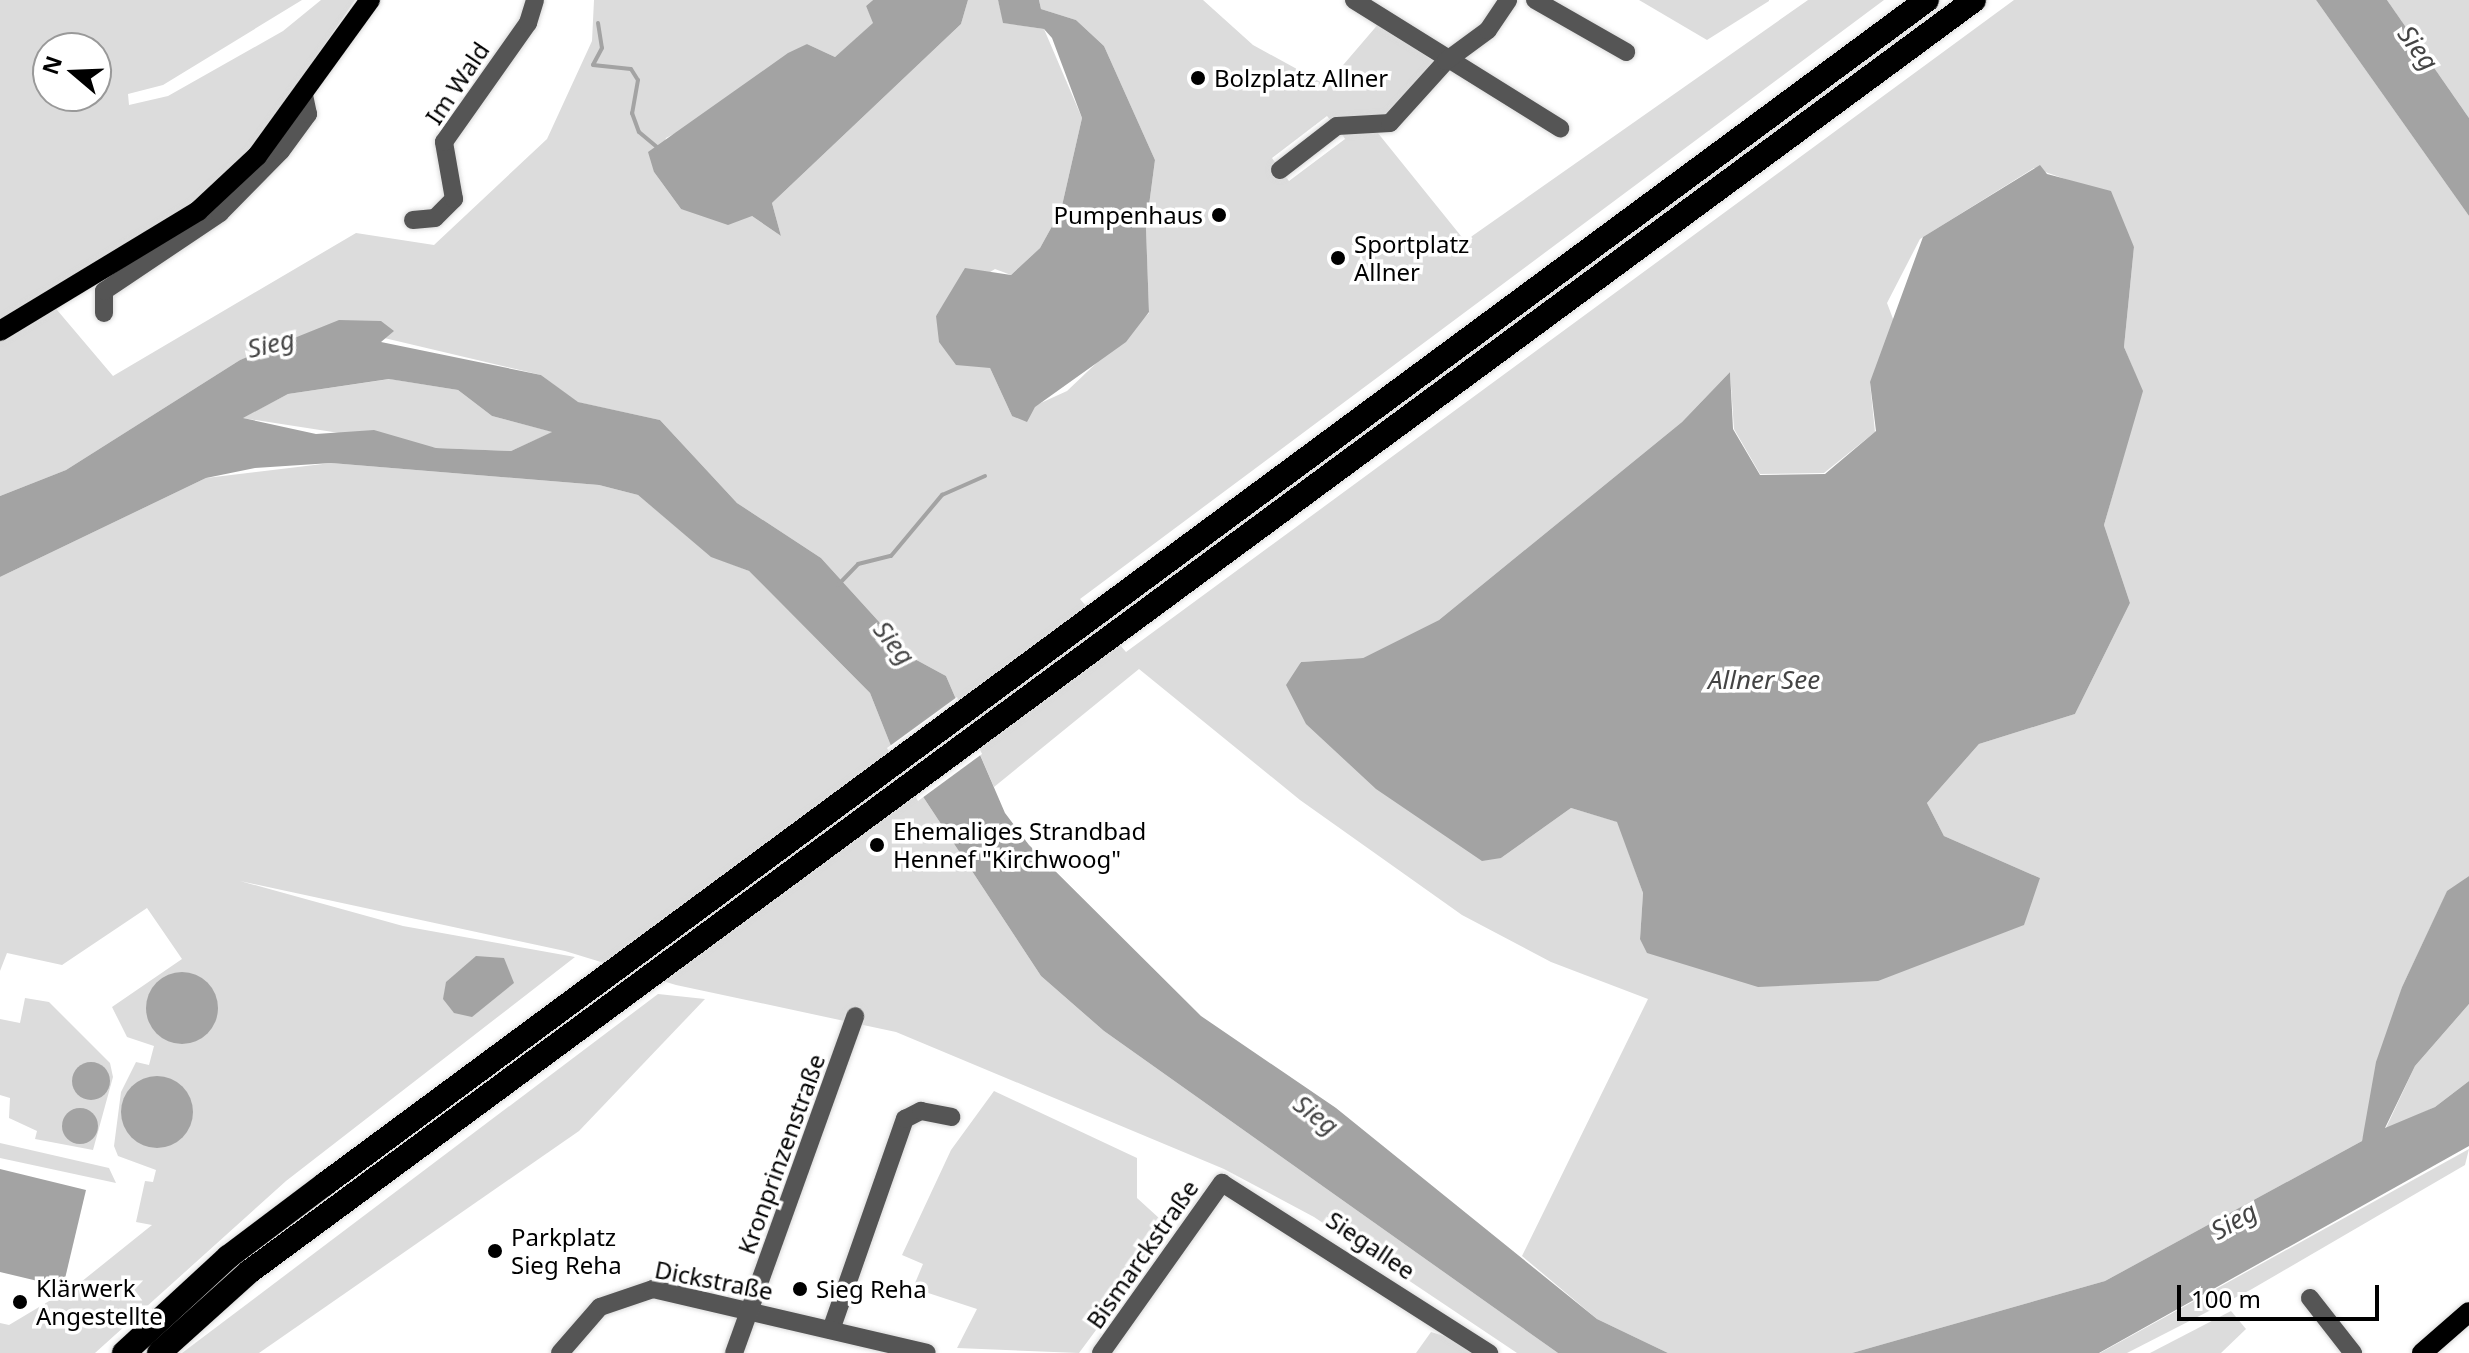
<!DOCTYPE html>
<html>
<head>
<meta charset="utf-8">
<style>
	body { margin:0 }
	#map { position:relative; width:2469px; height:1353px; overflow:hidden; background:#fff; font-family:"Noto Sans",sans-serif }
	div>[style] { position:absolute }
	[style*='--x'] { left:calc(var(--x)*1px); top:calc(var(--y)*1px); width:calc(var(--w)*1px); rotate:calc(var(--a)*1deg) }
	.green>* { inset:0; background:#dcdcdc }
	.water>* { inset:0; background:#a3a3a3 }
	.round { border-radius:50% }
	.pier>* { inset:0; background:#fff }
	.stream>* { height:4px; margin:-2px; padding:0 2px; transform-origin:2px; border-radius:2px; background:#a3a3a3 }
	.roads { filter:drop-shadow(0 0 2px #dbdbdb) drop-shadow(0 0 2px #dbdbdb) }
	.minor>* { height:18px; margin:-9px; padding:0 9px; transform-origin:9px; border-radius:9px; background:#555 }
	.major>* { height:20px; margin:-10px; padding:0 10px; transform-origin:10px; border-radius:10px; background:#000 }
	.highway>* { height:24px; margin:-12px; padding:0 12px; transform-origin:12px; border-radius:12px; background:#000 }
	.dots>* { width:22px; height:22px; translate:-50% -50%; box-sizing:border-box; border:4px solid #fff; border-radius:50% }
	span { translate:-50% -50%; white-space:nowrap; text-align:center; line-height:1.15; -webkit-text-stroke:7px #fff; paint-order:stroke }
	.poi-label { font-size:24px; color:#000 }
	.left { translate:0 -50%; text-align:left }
	.right { translate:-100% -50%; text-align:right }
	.street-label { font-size:24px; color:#000 }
	.water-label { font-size:26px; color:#444; font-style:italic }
	.north { position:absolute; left:32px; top:32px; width:80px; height:80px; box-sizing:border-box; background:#fff; border:2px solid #999; border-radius:50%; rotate:289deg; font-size:22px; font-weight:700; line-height:32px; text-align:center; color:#000 }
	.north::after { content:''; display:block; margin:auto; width:28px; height:36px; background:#000; clip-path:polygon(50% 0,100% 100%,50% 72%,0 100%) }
	.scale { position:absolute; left:2177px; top:1285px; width:202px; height:36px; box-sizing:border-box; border:4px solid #000; border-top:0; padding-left:10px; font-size:24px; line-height:28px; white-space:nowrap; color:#000; -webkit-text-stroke:6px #fff; paint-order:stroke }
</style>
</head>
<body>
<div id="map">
	<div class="green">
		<div style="clip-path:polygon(evenodd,0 0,302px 0,163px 85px,128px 94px,129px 105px,168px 96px,283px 31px,321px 0,355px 0,211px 210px,0 329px,0 0,48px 48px,96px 48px,96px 96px,48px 96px,48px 48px)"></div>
		<div style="clip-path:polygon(evenodd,594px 0,873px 0,866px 6px,874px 23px,835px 57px,807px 44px,708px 117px,666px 138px,654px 172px,681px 209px,752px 216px,781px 236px,772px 203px,961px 24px,968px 0,998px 0,1004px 23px,1044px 29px,1082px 118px,1061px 210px,1040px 248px,1011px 275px,995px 269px,948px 298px,936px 316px,990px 368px,1012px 416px,1067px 391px,1149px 313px,1146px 228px,1155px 160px,1104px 46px,1076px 20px,1041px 9px,1039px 0,1203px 0,1253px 45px,1326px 85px,1380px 22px,1433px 61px,1394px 111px,1369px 122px,1465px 241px,1808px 0,1884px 0,1080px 599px,1126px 652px,2014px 0,2316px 0,2469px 216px,2469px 876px,2447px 892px,2402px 987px,2362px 1141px,2105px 1281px,1852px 1353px,1668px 1353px,1597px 1319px,1522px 1256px,1648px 999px,1551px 962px,1462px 915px,1300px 800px,1139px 669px,994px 787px,946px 676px,911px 657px,821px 558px,737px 503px,660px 420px,577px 402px,541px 375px,380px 337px,289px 344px,240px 360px,66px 470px,0 496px,0 332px,52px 304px,113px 376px,356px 233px,434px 245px,547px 139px,592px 41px,594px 0,1327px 116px,1334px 125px,1279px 168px,1272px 158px,1327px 116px,594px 0,1339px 129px,1345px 139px,1289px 181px,1282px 172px,1339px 129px,594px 0,2034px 168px,2082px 185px,2134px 247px,2124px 347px,2142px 391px,2104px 525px,2130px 603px,2075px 714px,1979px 744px,1927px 803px,1944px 836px,2040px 878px,1640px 939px,1643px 893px,1618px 822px,1571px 808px,1501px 858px,1300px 662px,1363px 658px,1439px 620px,1682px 422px,1730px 372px,1734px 429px,1760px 474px,1824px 473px,1875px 432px,1870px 383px,1895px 324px,1887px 303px,1920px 239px,2034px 168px)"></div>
		<div style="clip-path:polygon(1639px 0,1769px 0,1769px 1px,1707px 40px)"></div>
		<div style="clip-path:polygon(2387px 0,2469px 0,2469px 118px,2467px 115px)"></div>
		<div style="clip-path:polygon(390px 379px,458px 390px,492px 416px,553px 432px,511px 451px,436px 448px,242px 418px,288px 394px)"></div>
		<div style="clip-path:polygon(331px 463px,599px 485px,638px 495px,711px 556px,749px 571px,870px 693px,893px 751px,1041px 976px,1104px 1031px,1558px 1353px,1517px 1353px,1314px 1217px,1224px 1169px,896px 1032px,676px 985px,565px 951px,240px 881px,403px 926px,575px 957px,286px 1181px,95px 1353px,0 1353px,0 1323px,9px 1325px,81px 1282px,152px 1225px,136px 1222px,145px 1181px,153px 1182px,156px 1170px,118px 1156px,114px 1146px,121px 1092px,136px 1062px,149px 1065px,154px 1046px,127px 1037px,112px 1007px,182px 959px,147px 908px,62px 965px,7px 953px,0 971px,0 577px,206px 478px)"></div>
		<div style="clip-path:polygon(658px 994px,705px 999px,579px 1131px,259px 1353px,182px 1353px)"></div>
		<div style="clip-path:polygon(25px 998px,49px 1002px,110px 1063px,113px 1077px,93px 1150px,35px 1139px,37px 1131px,9px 1118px,10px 1098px,0 1095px,0 1019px,20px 1023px)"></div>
		<div style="clip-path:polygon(2469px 1004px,2469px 1081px,2435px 1107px,2385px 1130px,2415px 1066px)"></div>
		<div style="clip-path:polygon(994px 1091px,1137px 1158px,1137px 1198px,1171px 1229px,1079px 1353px,957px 1348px,977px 1309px,913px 1288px,923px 1264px,902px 1255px,951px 1150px)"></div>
		<div style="clip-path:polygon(0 1143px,109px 1168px,116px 1183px,0 1158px)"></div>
		<div style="clip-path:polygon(2469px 1149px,2465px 1165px,2252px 1289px,2127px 1353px,2100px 1353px)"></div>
		<div style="clip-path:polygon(2231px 1311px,2246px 1329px,2221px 1353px,2150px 1353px)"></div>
		<div style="clip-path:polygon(1431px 1332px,1451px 1338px,1473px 1353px,1416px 1353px)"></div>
	</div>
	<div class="water">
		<div style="clip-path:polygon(873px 0,968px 0,961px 24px,772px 203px,781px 236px,752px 216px,728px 225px,681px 209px,654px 172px,648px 152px,788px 53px,807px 44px,835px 57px,873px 23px,866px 6px)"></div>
		<div style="clip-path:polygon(998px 0,1039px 0,1041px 9px,1076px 20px,1104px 46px,1155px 160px,1146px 228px,1149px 312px,1126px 342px,1035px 407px,1027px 422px,1012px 416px,990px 368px,956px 365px,939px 342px,936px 316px,965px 268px,1011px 275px,1040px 248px,1061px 210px,1082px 118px,1052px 38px,1044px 29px,1003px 23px)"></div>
		<div style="clip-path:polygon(2316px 0,2387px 0,2469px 118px,2469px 216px)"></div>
		<div style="clip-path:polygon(2040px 165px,2047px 174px,2111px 191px,2134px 247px,2124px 347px,2143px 391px,2104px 525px,2130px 603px,2075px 714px,1979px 744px,1927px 803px,1944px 836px,2040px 878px,2024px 925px,1878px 981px,1758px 987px,1647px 953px,1640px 939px,1643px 893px,1617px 822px,1571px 808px,1501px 858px,1482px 861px,1376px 789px,1306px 724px,1286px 685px,1301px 662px,1363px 658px,1439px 620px,1682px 422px,1730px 372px,1733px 429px,1760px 475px,1825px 474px,1876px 431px,1870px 382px,1923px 237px)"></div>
		<div style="clip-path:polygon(evenodd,339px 320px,381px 321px,394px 331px,381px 342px,541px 375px,578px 402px,660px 420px,737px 503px,821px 558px,911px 657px,946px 676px,1005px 813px,1029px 845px,1201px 1016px,1336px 1108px,1597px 1319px,1668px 1353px,1558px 1353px,1104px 1031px,1041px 976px,893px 751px,870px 693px,749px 571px,711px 557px,638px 495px,599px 485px,331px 463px,255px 468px,206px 478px,0 577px,0 496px,66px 470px,240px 360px,339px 320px,389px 379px,458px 390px,492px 416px,552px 432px,511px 451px,436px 448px,374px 430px,316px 434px,243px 418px,288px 394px,389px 379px)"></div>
		<div style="clip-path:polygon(2469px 876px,2469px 1004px,2415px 1066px,2385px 1128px,2435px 1107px,2469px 1081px,2469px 1146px,2099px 1353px,1852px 1353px,2105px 1281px,2362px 1141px,2376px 1062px,2402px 987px,2447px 891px)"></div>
		<div style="clip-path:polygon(476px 956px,504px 958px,514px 983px,472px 1017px,454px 1013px,443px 999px,446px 982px)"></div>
		<div class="round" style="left:146px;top:972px;width:72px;height:72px"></div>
		<div class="round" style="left:72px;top:1062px;width:38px;height:38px"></div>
		<div class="round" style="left:121px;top:1076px;width:72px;height:72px"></div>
		<div class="round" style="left:62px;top:1108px;width:36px;height:36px"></div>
		<div style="clip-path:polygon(0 1169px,86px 1190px,63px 1287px,0 1272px)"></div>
	</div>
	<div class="pier">
		<div style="clip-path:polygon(957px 697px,982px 754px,918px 801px,887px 748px)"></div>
	</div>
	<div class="stream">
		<div style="--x:598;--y:23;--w:25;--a:81"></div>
		<div style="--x:602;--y:48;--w:19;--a:118"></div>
		<div style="--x:593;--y:65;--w:38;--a:6"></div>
		<div style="--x:631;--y:69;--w:13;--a:58"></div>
		<div style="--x:638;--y:80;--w:34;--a:100"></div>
		<div style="--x:632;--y:113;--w:20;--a:70"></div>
		<div style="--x:639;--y:132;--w:25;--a:40"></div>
		<div style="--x:838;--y:585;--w:29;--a:-46"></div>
		<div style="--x:858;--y:564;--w:34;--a:-14"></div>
		<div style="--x:891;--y:556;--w:80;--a:-50.1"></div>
		<div style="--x:942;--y:495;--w:47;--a:-23.8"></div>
	</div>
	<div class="roads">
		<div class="minor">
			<div style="--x:1354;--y:0;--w:243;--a:31.9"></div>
			<div style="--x:1535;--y:0;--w:105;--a:29.7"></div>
			<div style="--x:1280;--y:170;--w:72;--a:-37.7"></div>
			<div style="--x:1337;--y:126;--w:53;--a:-3.2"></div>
			<div style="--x:1390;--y:123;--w:84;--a:-47.9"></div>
			<div style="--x:1446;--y:61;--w:52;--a:-36.4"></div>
			<div style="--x:1488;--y:30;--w:36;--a:-56"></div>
			<div style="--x:413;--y:220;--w:22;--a:-5"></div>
			<div style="--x:435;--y:218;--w:27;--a:-45"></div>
			<div style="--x:454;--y:199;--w:58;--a:-100"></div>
			<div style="--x:444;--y:142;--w:146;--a:-54.8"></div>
			<div style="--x:528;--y:23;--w:24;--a:-73"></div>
			<div style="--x:104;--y:313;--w:22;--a:-90"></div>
			<div style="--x:104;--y:291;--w:140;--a:-33.9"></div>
			<div style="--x:220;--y:213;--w:87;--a:-45.5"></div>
			<div style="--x:281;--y:151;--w:46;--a:-53.9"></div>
			<div style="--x:308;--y:114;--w:19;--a:-102"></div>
			<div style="--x:2310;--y:1298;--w:70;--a:52"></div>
			<div style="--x:831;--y:1330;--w:224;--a:-70.7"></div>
			<div style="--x:905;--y:1119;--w:18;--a:-27"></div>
			<div style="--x:921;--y:1111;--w:31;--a:11"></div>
			<div style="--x:560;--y:1353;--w:61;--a:-49"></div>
			<div style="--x:600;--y:1307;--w:56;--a:-18.8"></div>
			<div style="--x:653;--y:1289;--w:281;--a:13.1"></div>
			<div style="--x:734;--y:1353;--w:358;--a:-70.2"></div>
			<div style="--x:1101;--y:1353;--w:209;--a:-54.6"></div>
			<div style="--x:1222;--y:1183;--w:317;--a:32.5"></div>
		</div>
		<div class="major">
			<div style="--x:0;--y:331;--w:232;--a:-31.2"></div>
			<div style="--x:198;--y:211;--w:81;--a:-43"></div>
			<div style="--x:257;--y:156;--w:193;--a:-54.1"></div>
			<div style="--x:2422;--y:1353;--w:62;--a:-41.1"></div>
		</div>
		<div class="highway">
			<div style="--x:124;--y:1353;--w:142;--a:-42.7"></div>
			<div style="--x:228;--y:1257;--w:121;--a:-37"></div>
			<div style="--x:325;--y:1184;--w:1992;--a:-36.47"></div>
			<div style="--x:159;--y:1353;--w:121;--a:-42"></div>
			<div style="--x:249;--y:1272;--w:2143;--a:-36.4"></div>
		</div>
	</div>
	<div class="dots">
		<div style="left:1198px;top:78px;background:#000"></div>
		<div style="left:1219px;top:215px;background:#000"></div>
		<div style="left:1338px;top:258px;background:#000"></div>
		<div style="left:877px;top:845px;background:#000"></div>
		<div style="left:495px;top:1251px;background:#000"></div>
		<div style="left:800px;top:1289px;background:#000"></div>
		<div style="left:20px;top:1302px;background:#000"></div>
	</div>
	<div class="poi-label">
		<span class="left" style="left:1214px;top:78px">Bolzplatz Allner</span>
		<span class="right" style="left:1203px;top:215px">Pumpenhaus</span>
		<span class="left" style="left:1354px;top:258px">Sportplatz<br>Allner</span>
		<span class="left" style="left:893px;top:845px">Ehemaliges Strandbad<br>Hennef "Kirchwoog"</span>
		<span class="left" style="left:511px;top:1251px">Parkplatz<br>Sieg Reha</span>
		<span class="left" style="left:36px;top:1302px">Klärwerk<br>Angestellte</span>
		<span class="left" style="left:816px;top:1289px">Sieg Reha</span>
	</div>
	<div class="street-label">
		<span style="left:457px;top:83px;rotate:-56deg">Im Wald</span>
		<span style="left:781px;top:1154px;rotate:-70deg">Kronprinzenstraße</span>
		<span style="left:1371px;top:1245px;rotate:34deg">Siegallee</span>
		<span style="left:1142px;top:1254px;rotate:-55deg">Bismarckstraße</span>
		<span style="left:714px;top:1280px;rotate:11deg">Dickstraße</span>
	</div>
	<div class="water-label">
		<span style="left:2418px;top:48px;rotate:54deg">Sieg</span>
		<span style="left:271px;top:344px;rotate:-13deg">Sieg</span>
		<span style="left:894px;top:643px;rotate:51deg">Sieg</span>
		<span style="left:1764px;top:680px">Allner See</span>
		<span style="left:1316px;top:1115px;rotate:37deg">Sieg</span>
		<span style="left:2234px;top:1221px;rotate:-30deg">Sieg</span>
	</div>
	<div class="north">N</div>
	<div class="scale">100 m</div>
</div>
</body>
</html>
